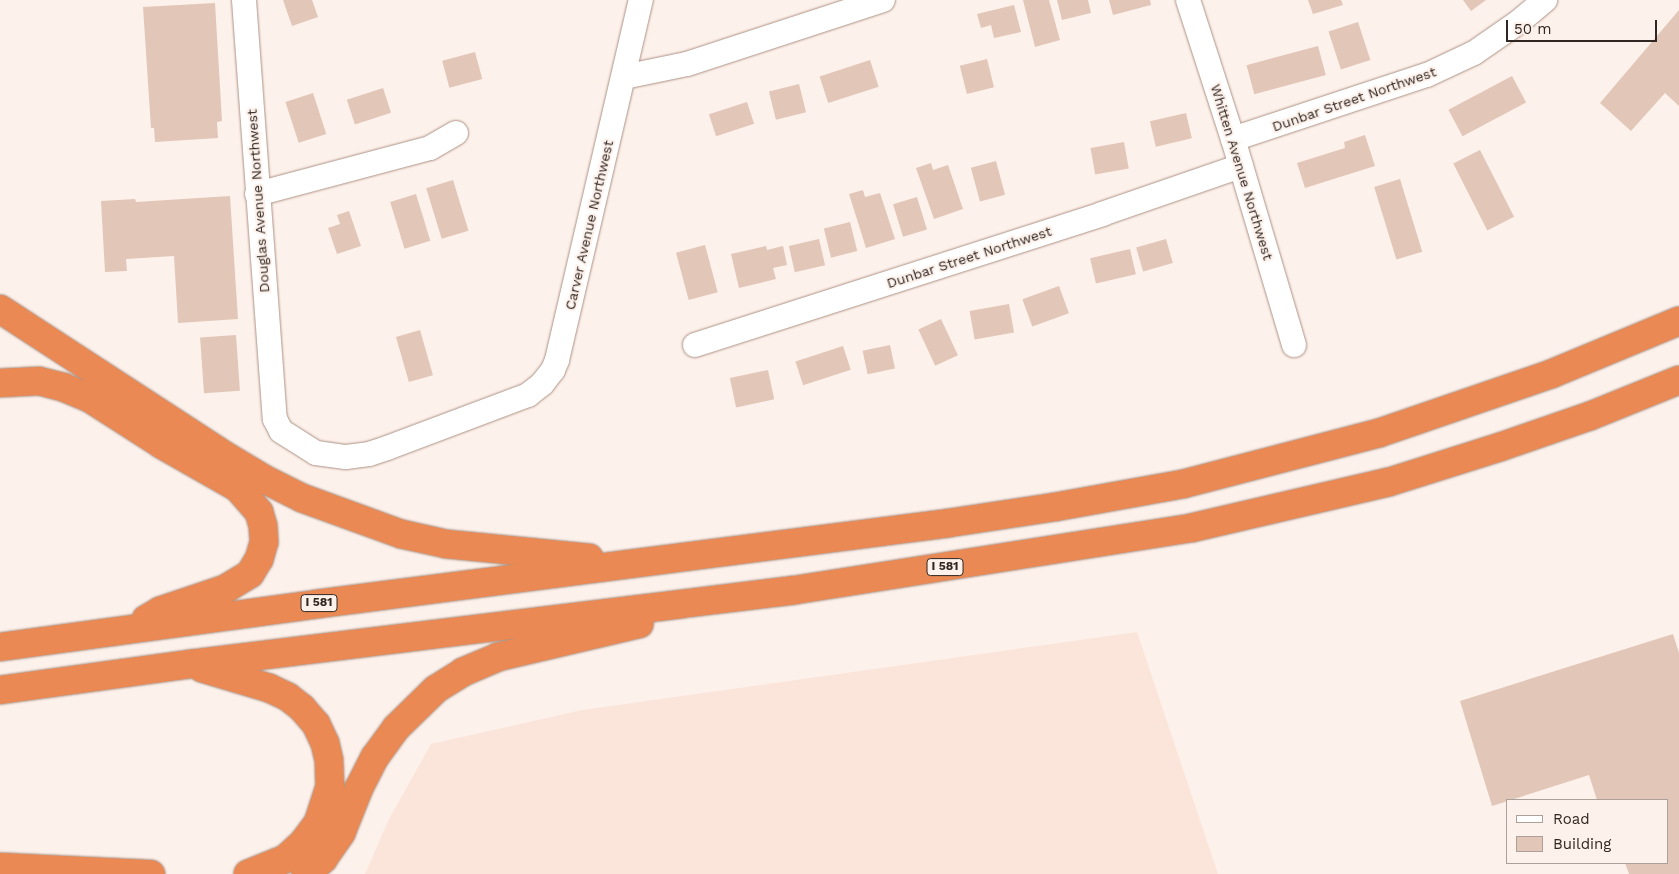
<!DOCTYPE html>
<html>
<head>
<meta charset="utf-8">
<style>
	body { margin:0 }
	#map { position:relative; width:1679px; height:874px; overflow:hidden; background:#fdf1eb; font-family:"Work Sans",sans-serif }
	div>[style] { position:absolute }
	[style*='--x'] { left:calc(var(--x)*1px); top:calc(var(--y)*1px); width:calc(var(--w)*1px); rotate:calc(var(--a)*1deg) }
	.built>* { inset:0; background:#fbe5da }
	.building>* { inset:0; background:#e2c6b8; transform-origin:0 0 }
	.roads { filter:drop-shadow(0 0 1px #ac9284) drop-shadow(0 0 1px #ac9284) }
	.street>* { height:24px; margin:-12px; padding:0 12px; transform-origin:12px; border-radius:12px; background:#fff }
	.highway>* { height:28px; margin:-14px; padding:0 14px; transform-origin:14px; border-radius:14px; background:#ea8953 }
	span { translate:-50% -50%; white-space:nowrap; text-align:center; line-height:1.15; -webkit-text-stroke:4px #fdf1eb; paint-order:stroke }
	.shield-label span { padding:1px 4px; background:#fdf1eb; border:1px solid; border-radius:4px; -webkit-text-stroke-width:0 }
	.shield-label { font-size:12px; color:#312621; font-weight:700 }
	.street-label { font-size:14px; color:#312621 }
	.legend { position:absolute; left:1506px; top:799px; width:162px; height:65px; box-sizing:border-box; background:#fdf1eb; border:1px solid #aba09a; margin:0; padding:6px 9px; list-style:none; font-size:15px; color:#312621 }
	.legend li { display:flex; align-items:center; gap:10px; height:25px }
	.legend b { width:25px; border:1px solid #aba09a }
	.scale { position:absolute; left:1506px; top:20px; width:151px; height:22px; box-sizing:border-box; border:2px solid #312621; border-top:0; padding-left:6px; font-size:15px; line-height:18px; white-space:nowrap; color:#312621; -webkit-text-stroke:4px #fdf1eb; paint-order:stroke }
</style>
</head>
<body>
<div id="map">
	<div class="built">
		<div style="clip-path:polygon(1137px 632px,1218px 874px,365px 874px,388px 821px,431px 744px,582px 710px)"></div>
	</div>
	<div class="building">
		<div style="clip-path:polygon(283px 0,312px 0,318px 17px,292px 26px)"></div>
		<div style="clip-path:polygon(1023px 0,1049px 0,1060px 40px,1035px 47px)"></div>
		<div style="clip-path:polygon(1057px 0,1088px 0,1091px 13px,1062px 20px)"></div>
		<div style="clip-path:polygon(1109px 0,1150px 0,1151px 5px,1113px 15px)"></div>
		<div style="clip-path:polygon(1308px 0,1341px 0,1343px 5px,1313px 14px)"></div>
		<div style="clip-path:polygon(1463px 0,1486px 0,1471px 11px)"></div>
		<div style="clip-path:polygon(215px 3px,222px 121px,217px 122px,218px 138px,155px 142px,154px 128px,151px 128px,143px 7px)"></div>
		<div style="clip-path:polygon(1014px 5px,1021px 32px,994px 38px,991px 25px,981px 28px,977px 14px)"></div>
		<div style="clip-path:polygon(1679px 10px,1679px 106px,1665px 93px,1631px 131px,1600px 103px)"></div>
		<div style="left:1358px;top:22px;width:40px;height:31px;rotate:72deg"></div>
		<div style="left:1318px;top:46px;width:30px;height:74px;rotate:75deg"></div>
		<div style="left:475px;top:52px;width:28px;height:34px;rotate:75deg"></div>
		<div style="left:987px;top:59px;width:29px;height:28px;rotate:76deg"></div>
		<div style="left:870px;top:60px;width:28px;height:53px;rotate:72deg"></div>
		<div style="left:1512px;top:76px;width:30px;height:72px;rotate:62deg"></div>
		<div style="left:799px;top:84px;width:29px;height:31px;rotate:76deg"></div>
		<div style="left:383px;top:88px;width:26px;height:38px;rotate:72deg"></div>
		<div style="left:313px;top:93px;width:43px;height:29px;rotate:72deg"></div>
		<div style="left:747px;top:102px;width:23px;height:40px;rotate:72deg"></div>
		<div style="left:1186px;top:113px;width:26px;height:37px;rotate:77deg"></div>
		<div style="clip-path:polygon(1365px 135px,1375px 166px,1305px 188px,1297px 163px,1345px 148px,1344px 142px)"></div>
		<div style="left:1124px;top:142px;width:27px;height:34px;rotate:80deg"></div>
		<div style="left:1480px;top:150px;width:75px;height:30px;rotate:63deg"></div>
		<div style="left:996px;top:161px;width:35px;height:26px;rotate:75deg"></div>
		<div style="clip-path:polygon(931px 163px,933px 170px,948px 165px,963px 209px,934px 219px,916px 168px)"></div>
		<div style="left:1400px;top:179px;width:76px;height:27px;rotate:73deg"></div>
		<div style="left:453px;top:180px;width:53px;height:28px;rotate:73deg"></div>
		<div style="clip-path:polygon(863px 190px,865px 197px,880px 193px,895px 239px,866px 248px,849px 194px)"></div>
		<div style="left:416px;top:194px;width:49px;height:27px;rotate:73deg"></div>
		<div style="clip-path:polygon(230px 196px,238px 319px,178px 323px,174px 256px,126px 259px,127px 271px,105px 272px,101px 201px,135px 199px,136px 202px)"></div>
		<div style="left:917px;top:197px;width:34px;height:25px;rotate:73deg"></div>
		<div style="clip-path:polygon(349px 211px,361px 246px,337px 254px,328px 228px,340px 224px,337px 215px)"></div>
		<div style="left:850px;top:222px;width:30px;height:27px;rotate:76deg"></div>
		<div style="left:819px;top:239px;width:27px;height:31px;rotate:77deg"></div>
		<div style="left:1166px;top:239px;width:25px;height:31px;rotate:74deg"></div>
		<div style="left:705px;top:245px;width:49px;height:30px;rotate:75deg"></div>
		<div style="clip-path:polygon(766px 246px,767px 250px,783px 246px,787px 265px,773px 268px,776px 279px,739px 288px,731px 254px)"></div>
		<div style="left:1130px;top:249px;width:26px;height:41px;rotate:77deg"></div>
		<div style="left:1059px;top:286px;width:29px;height:39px;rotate:70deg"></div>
		<div style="left:1009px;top:304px;width:29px;height:40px;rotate:80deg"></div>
		<div style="left:941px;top:319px;width:40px;height:25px;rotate:65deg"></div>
		<div style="left:420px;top:330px;width:47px;height:25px;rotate:74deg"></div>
		<div style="left:236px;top:335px;width:56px;height:36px;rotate:86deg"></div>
		<div style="left:890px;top:345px;width:24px;height:28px;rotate:78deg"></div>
		<div style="left:843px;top:346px;width:25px;height:50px;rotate:72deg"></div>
		<div style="left:768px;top:370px;width:30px;height:39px;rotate:78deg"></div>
		<div style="clip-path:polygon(1673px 634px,1679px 653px,1679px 874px,1629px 874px,1625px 863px,1668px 863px,1668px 800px,1597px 800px,1589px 775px,1492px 806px,1460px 701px)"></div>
	</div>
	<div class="roads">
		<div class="street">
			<div style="--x:244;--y:0;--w:420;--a:85.8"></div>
			<div style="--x:275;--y:419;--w:13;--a:63"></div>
			<div style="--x:281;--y:431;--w:41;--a:32.2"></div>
			<div style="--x:316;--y:453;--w:30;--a:8"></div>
			<div style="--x:346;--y:457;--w:23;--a:-7"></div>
			<div style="--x:369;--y:454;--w:19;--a:-18"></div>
			<div style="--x:387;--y:448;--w:151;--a:-20.6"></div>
			<div style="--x:528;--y:395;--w:18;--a:-38"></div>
			<div style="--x:542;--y:384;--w:18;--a:-52"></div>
			<div style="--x:553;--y:370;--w:11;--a:-68"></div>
			<div style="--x:557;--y:360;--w:370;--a:-76.9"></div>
			<div style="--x:1188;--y:0;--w:146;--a:72.1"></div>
			<div style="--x:1233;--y:139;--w:215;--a:73.5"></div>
			<div style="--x:624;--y:77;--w:64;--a:-11.7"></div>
			<div style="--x:687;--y:64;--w:206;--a:-18.1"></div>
			<div style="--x:1233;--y:139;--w:204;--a:-18.3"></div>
			<div style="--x:1427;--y:75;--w:52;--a:-25.1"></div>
			<div style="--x:1474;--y:53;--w:56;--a:-34.8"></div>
			<div style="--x:1520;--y:21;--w:33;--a:-40"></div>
			<div style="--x:257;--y:194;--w:179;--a:-14.9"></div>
			<div style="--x:430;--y:148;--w:30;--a:-30"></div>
			<div style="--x:695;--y:345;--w:428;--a:-17.8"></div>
			<div style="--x:1102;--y:214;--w:147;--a:-19.1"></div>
		</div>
		<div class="highway">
			<div style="--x:0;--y:309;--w:273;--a:33.1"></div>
			<div style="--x:229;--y:458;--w:41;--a:31"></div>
			<div style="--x:264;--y:479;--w:42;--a:26.6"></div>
			<div style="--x:302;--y:498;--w:105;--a:20"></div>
			<div style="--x:401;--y:534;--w:46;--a:12.5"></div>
			<div style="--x:446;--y:544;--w:144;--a:5.6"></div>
			<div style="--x:0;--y:383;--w:39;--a:-3"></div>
			<div style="--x:39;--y:381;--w:25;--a:14"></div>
			<div style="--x:63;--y:387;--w:30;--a:23"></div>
			<div style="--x:91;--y:399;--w:83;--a:32.7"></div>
			<div style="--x:161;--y:444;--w:89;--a:29.7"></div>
			<div style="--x:238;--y:488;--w:32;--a:49"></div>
			<div style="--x:259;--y:512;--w:15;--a:74"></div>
			<div style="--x:263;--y:526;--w:16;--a:86"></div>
			<div style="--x:264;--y:542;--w:18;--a:106"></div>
			<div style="--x:259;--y:559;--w:17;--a:121"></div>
			<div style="--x:250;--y:574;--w:29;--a:149"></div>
			<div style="--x:225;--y:589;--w:69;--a:161.3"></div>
			<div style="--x:160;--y:611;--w:16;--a:150"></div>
			<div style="--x:0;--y:647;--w:320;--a:-7.7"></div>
			<div style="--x:317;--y:604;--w:637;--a:-7.3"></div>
			<div style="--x:949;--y:523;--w:107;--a:-8.6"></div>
			<div style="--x:1055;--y:507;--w:130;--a:-10.2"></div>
			<div style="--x:1183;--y:484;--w:203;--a:-14.6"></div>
			<div style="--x:1379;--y:433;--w:182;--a:-18.9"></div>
			<div style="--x:1551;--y:374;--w:139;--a:-22.5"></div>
			<div style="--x:202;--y:668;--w:70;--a:16.6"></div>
			<div style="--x:269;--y:688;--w:21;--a:25"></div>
			<div style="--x:288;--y:697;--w:18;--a:38"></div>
			<div style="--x:302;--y:708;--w:21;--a:49"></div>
			<div style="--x:316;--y:724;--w:21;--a:65"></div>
			<div style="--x:325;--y:743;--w:18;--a:77"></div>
			<div style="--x:329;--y:761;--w:25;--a:88"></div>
			<div style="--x:330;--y:786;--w:39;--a:108"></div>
			<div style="--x:318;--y:823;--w:25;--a:127"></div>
			<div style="--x:303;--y:843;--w:24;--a:138"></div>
			<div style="--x:285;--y:859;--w:40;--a:158"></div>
			<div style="--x:0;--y:690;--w:193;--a:-7.8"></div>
			<div style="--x:191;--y:664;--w:609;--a:-6.98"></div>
			<div style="--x:795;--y:590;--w:401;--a:-8.9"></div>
			<div style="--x:1191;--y:528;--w:203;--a:-13.1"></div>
			<div style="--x:1389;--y:482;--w:116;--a:-17.5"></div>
			<div style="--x:1500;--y:447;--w:95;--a:-19"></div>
			<div style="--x:1590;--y:416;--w:96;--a:-22"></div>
			<div style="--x:0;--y:867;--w:151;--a:2.7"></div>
			<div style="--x:306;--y:874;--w:23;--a:-41"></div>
			<div style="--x:323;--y:859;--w:32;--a:-55"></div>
			<div style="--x:341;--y:833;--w:48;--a:-68.2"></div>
			<div style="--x:359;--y:788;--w:35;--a:-63"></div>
			<div style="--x:375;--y:757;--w:36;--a:-54"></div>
			<div style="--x:396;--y:728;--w:56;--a:-44.3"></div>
			<div style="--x:436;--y:689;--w:32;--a:-32"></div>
			<div style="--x:463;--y:672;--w:38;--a:-23"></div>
			<div style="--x:498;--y:657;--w:145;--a:-13.2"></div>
		</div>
	</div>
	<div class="shield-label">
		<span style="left:945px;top:567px">I 581</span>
		<span style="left:319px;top:603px">I 581</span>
	</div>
	<div class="street-label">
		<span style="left:1354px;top:99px;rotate:-19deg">Dunbar Street Northwest</span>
		<span style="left:1242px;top:172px;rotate:73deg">Whitten Avenue Northwest</span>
		<span style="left:258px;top:201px;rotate:-94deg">Douglas Avenue Northwest</span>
		<span style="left:589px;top:225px;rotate:-77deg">Carver Avenue Northwest</span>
		<span style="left:969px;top:257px;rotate:-18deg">Dunbar Street Northwest</span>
	</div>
	<ul class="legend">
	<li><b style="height:6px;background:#fff"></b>Road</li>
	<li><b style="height:14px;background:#e2c6b8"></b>Building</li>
	</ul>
	<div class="scale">50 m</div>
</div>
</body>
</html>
